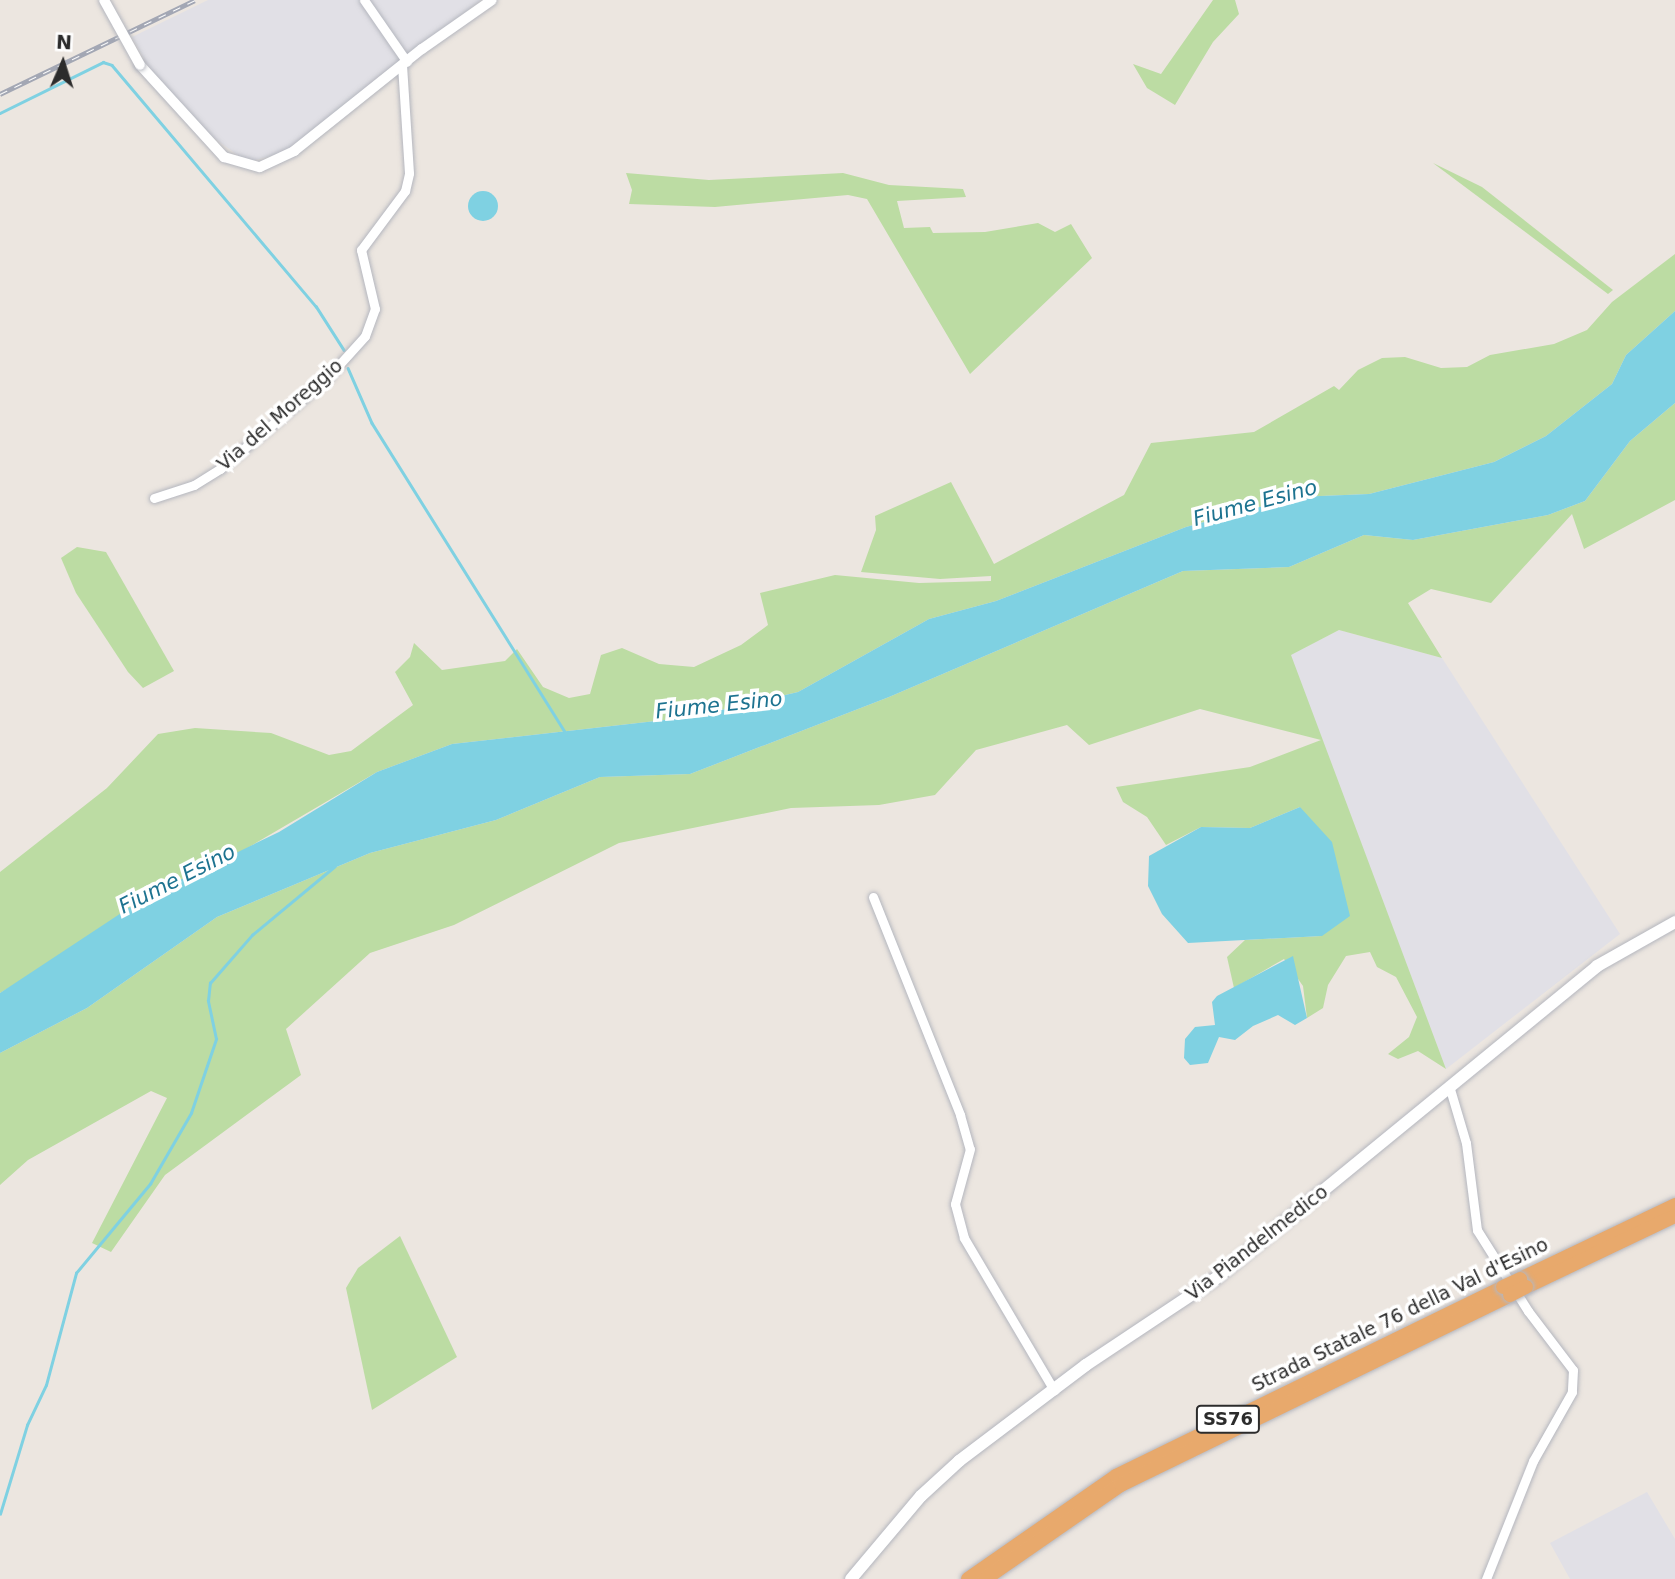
<!DOCTYPE html>
<html>
<head>
<meta charset="utf-8">
<style>
	body { margin:0 }
	#map { position:relative; width:1675px; height:1579px; overflow:hidden; background:#ece6e0; font-family:"DejaVu Sans",sans-serif }
	div>[style] { position:absolute }
	[style*='--x'] { left:calc(var(--x)*1px); top:calc(var(--y)*1px); width:calc(var(--w)*1px); rotate:calc(var(--a)*1deg) }
	.industrial>* { inset:0; background:#e1e0e6 }
	.green>* { inset:0; background:#bcdca3 }
	.water>* { inset:0; background:#7fd1e2 }
	.round { border-radius:50% }
	.stream>* { height:2.5px; margin:-1.25px; padding:0 1.25px; transform-origin:1.25px; border-radius:1.25px; background:#7fd1e2 }
	.roads { filter:drop-shadow(0 0 2px #b4b6be) drop-shadow(0 0 2px #b4b6be) }
	.minor>* { height:9px; margin:-4.5px; padding:0 4.5px; transform-origin:4.5px; border-radius:4.5px; background:#fff }
	.tertiary>* { height:10px; margin:-5px; padding:0 5px; transform-origin:5px; border-radius:5px; background:#fff }
	.secondary>* { height:12px; margin:-6px; padding:0 6px; transform-origin:6px; border-radius:6px; background:#fff }
	.trunk>* { height:14px; margin:-7px; padding:0 7px; transform-origin:7px; border-radius:7px; background:#e8a96c }
	.rail>* { height:5px; margin-top:-2.5px; transform-origin:0; background:repeating-linear-gradient(90deg,#fff 0 8px,#a3a7b4 0 16px); box-sizing:border-box; border-block:2px solid #a3a7b4 }
	.bridges { filter:drop-shadow(0 0 2px #b4b6be) drop-shadow(0 0 2px #b4b6be) }
	.tertiary-bridge>* { height:10px; margin:-5px; padding:0 5px; transform-origin:5px; border-radius:5px; background:#fff }
	.trunk-bridge>* { height:14px; margin:-7px; padding:0 7px; transform-origin:7px; border-radius:7px; background:#e8a96c }
	span { translate:-50% -50%; white-space:nowrap; text-align:center; line-height:1.15; -webkit-text-stroke:7px #fff; paint-order:stroke }
	.shield-label span { padding:2px 5px; background:#fff; border:2px solid; border-radius:5px; -webkit-text-stroke-width:0 }
	.shield-label { font-size:18px; color:#2c2c2c; font-weight:700 }
	.street-label { font-size:19px; color:#2c2c2c }
	.water-label { font-size:21px; color:#1d7390; font-style:italic }
	.north { position:absolute; left:28px; top:28px; width:70px; height:70px; -webkit-text-stroke:5px #fff; paint-order:stroke; rotate:3deg; font-size:19px; font-weight:700; line-height:28px; text-align:center; color:#2c2c2c }
	.north::after { content:''; display:block; margin:auto; width:24px; height:32px; background:#2c2c2c; clip-path:polygon(50% 0,100% 100%,50% 72%,0 100%) }
</style>
</head>
<body>
<div id="map">
	<div class="industrial">
		<div style="clip-path:polygon(208px 0,481px 0,283px 153px,247px 162px,210px 135px,150px 69px,132px 37px)"></div>
		<div style="clip-path:polygon(1339px 630px,1442px 658px,1620px 934px,1446px 1069px,1290px 655px)"></div>
		<div style="clip-path:polygon(1647px 1492px,1675px 1539px,1675px 1579px,1570px 1579px,1550px 1543px)"></div>
	</div>
	<div class="green">
		<div style="clip-path:polygon(1213px 0,1235px 0,1239px 14px,1213px 42px,1175px 105px,1147px 88px,1133px 64px,1161px 74px)"></div>
		<div style="clip-path:polygon(1433px 163px,1482px 187px,1613px 290px,1608px 294px)"></div>
		<div style="clip-path:polygon(626px 173px,709px 180px,843px 173px,889px 185px,963px 189px,966px 197px,897px 201px,904px 228px,930px 227px,933px 233px,985px 232px,1038px 223px,1055px 232px,1071px 224px,1092px 258px,970px 374px,867px 199px,848px 195px,715px 207px,629px 204px,632px 190px)"></div>
		<div style="clip-path:polygon(1675px 254px,1675px 311px,1626px 355px,1612px 384px,1546px 436px,1494px 462px,1369px 494px,1296px 497px,1186px 527px,996px 601px,929px 619px,798px 692px,691px 717px,452px 744px,377px 772px,0 993px,0 872px,107px 788px,158px 734px,195px 728px,271px 733px,329px 755px,351px 751px,413px 705px,395px 672px,410px 657px,414px 643px,442px 670px,505px 661px,517px 649px,543px 687px,569px 698px,590px 694px,601px 655px,622px 648px,659px 664px,694px 667px,741px 645px,768px 625px,760px 593px,835px 575px,919px 583px,991px 581px,991px 576px,940px 579px,861px 572px,876px 530px,875px 516px,951px 482px,994px 564px,1124px 495px,1151px 443px,1254px 432px,1334px 386px,1339px 390px,1358px 370px,1382px 358px,1405px 357px,1441px 368px,1467px 367px,1490px 355px,1554px 344px,1587px 330px,1612px 302px)"></div>
		<div style="clip-path:polygon(1675px 403px,1675px 500px,1584px 549px,1572px 514px,1491px 603px,1431px 589px,1408px 603px,1442px 658px,1339px 630px,1291px 655px,1446px 1069px,1418px 1051px,1398px 1059px,1388px 1054px,1409px 1037px,1417px 1017px,1396px 977px,1377px 967px,1370px 952px,1346px 956px,1328px 985px,1323px 1008px,1307px 1018px,1303px 986px,1284px 959px,1234px 988px,1227px 957px,1245px 940px,1322px 936px,1300px 807px,1250px 828px,1201px 827px,1166px 845px,1147px 817px,1123px 802px,1116px 787px,1250px 767px,1321px 740px,1200px 709px,1089px 745px,1067px 725px,976px 750px,935px 795px,879px 805px,791px 808px,619px 843px,454px 925px,370px 953px,286px 1029px,301px 1075px,165px 1175px,111px 1252px,92px 1243px,167px 1098px,151px 1091px,28px 1160px,0 1185px,0 1053px,87px 1008px,217px 917px,370px 853px,496px 820px,600px 777px,690px 774px,889px 697px,1183px 571px,1289px 567px,1364px 535px,1413px 540px,1548px 515px,1585px 501px,1630px 441px)"></div>
		<div style="clip-path:polygon(77px 547px,106px 552px,174px 671px,143px 688px,128px 672px,76px 593px,61px 558px)"></div>
		<div style="clip-path:polygon(400px 1236px,457px 1357px,372px 1410px,346px 1288px,358px 1268px)"></div>
	</div>
	<div class="water">
		<div class="round" style="left:468px;top:191px;width:30px;height:30px"></div>
		<div style="clip-path:polygon(1675px 311px,1675px 403px,1630px 441px,1585px 501px,1548px 515px,1413px 540px,1364px 535px,1289px 567px,1183px 571px,889px 697px,690px 774px,600px 777px,496px 820px,370px 853px,217px 917px,87px 1008px,0 1053px,0 993px,147px 896px,279px 832px,377px 772px,452px 744px,691px 717px,798px 692px,929px 619px,996px 601px,1186px 527px,1296px 497px,1369px 494px,1494px 462px,1546px 436px,1612px 384px,1626px 355px)"></div>
		<div style="clip-path:polygon(1300px 807px,1332px 842px,1350px 916px,1322px 936px,1188px 943px,1162px 914px,1148px 886px,1149px 856px,1201px 827px,1250px 828px)"></div>
		<div style="clip-path:polygon(1293px 956px,1307px 1018px,1295px 1025px,1278px 1015px,1253px 1026px,1235px 1040px,1219px 1037px,1208px 1063px,1190px 1065px,1184px 1058px,1185px 1039px,1195px 1027px,1215px 1025px,1212px 1002px,1217px 996px)"></div>
	</div>
	<div class="stream">
		<div style="--x:0;--y:113;--w:115;--a:-26.3"></div>
		<div style="--x:103;--y:62;--w:9;--a:18"></div>
		<div style="--x:112;--y:65;--w:316;--a:49.8"></div>
		<div style="--x:316;--y:306;--w:52;--a:57.5"></div>
		<div style="--x:348;--y:368;--w:60;--a:66.4"></div>
		<div style="--x:372;--y:423;--w:367;--a:58"></div>
		<div style="--x:0;--y:1514;--w:93;--a:-73.1"></div>
		<div style="--x:27;--y:1425;--w:44;--a:-64.6"></div>
		<div style="--x:46;--y:1385;--w:116;--a:-75"></div>
		<div style="--x:76;--y:1273;--w:116;--a:-50.3"></div>
		<div style="--x:150;--y:1184;--w:82;--a:-60"></div>
		<div style="--x:191;--y:1113;--w:78;--a:-71.3"></div>
		<div style="--x:216;--y:1039;--w:39;--a:-102"></div>
		<div style="--x:208;--y:1001;--w:18;--a:-84"></div>
		<div style="--x:210;--y:983;--w:64;--a:-48.8"></div>
		<div style="--x:252;--y:935;--w:107;--a:-39.7"></div>
	</div>
	<div class="roads">
		<div class="minor">
			<div style="--x:364;--y:0;--w:75;--a:55.3"></div>
			<div style="--x:154;--y:498;--w:42;--a:-18"></div>
			<div style="--x:194;--y:485;--w:31;--a:-32"></div>
			<div style="--x:220;--y:469;--w:142;--a:-40.4"></div>
			<div style="--x:328;--y:377;--w:55;--a:-47.9"></div>
			<div style="--x:365;--y:336;--w:29;--a:-70"></div>
			<div style="--x:375;--y:309;--w:61;--a:-103.3"></div>
			<div style="--x:361;--y:250;--w:74;--a:-53.3"></div>
			<div style="--x:405;--y:191;--w:18;--a:-77"></div>
			<div style="--x:409;--y:173;--w:107;--a:-93.7"></div>
			<div style="--x:873;--y:897;--w:235;--a:68.2"></div>
			<div style="--x:960;--y:1115;--w:35;--a:74"></div>
			<div style="--x:970;--y:1149;--w:57;--a:105.3"></div>
			<div style="--x:955;--y:1204;--w:35;--a:75"></div>
			<div style="--x:964;--y:1238;--w:177;--a:59.4"></div>
			<div style="--x:1450;--y:1089;--w:56;--a:73.5"></div>
			<div style="--x:1466;--y:1143;--w:88;--a:82.8"></div>
			<div style="--x:1477;--y:1230;--w:96;--a:57.8"></div>
			<div style="--x:1528;--y:1311;--w:74;--a:52.7"></div>
			<div style="--x:1573;--y:1370;--w:22;--a:93"></div>
			<div style="--x:1572;--y:1392;--w:79;--a:119.5"></div>
			<div style="--x:1533;--y:1461;--w:127;--a:111.7"></div>
		</div>
		<div class="tertiary">
			<div style="--x:140;--y:65;--w:125;--a:47.6"></div>
			<div style="--x:224;--y:157;--w:37;--a:16"></div>
			<div style="--x:260;--y:167;--w:38;--a:-25"></div>
			<div style="--x:294;--y:151;--w:164;--a:-38.6"></div>
			<div style="--x:422;--y:49;--w:85;--a:-35"></div>
		</div>
		<div class="secondary">
			<div style="--x:851;--y:1579;--w:109;--a:-49.9"></div>
			<div style="--x:921;--y:1496;--w:52;--a:-42.6"></div>
			<div style="--x:959;--y:1461;--w:159;--a:-37.1"></div>
			<div style="--x:1086;--y:1365;--w:155;--a:-33.7"></div>
			<div style="--x:1215;--y:1279;--w:494;--a:-39.3"></div>
			<div style="--x:1597;--y:966;--w:90;--a:-29.4"></div>
		</div>
		<div class="trunk">
			<div style="--x:1520;--y:1279;--w:172;--a:-25.5"></div>
			<div style="--x:1526;--y:1287;--w:165;--a:-25.5"></div>
			<div style="--x:968;--y:1579;--w:180;--a:-34.8"></div>
			<div style="--x:1116;--y:1476;--w:431;--a:-26"></div>
			<div style="--x:985;--y:1579;--w:165;--a:-34.7"></div>
			<div style="--x:1121;--y:1485;--w:433;--a:-26"></div>
		</div>
	</div>
	<div class="rail">
		<div style="--x:0;--y:94;--w:216;--a:-25.7"></div>
	</div>
	<div class="bridges">
		<div class="tertiary-bridge">
			<div style="--x:104;--y:0;--w:74;--a:61"></div>
		</div>
		<div class="trunk-bridge">
			<div style="--x:1503;--y:1287;--w:19;--a:-25"></div>
			<div style="--x:1510;--y:1295;--w:18;--a:-27"></div>
		</div>
	</div>
	<div class="shield-label">
		<span style="left:1228px;top:1419px">SS76</span>
	</div>
	<div class="street-label">
		<span style="left:280px;top:415px;rotate:-41deg">Via del Moreggio</span>
		<span style="left:1257px;top:1243px;rotate:-38deg">Via Piandelmedico</span>
		<span style="left:1400px;top:1315px;rotate:-26deg">Strada Statale 76 della Val d'Esino</span>
	</div>
	<div class="water-label">
		<span style="left:1255px;top:503px;rotate:-15deg">Fiume Esino</span>
		<span style="left:719px;top:705px;rotate:-6deg">Fiume Esino</span>
		<span style="left:177px;top:879px;rotate:-27deg">Fiume Esino</span>
	</div>
	<div class="north">N</div>
</div>
</body>
</html>
